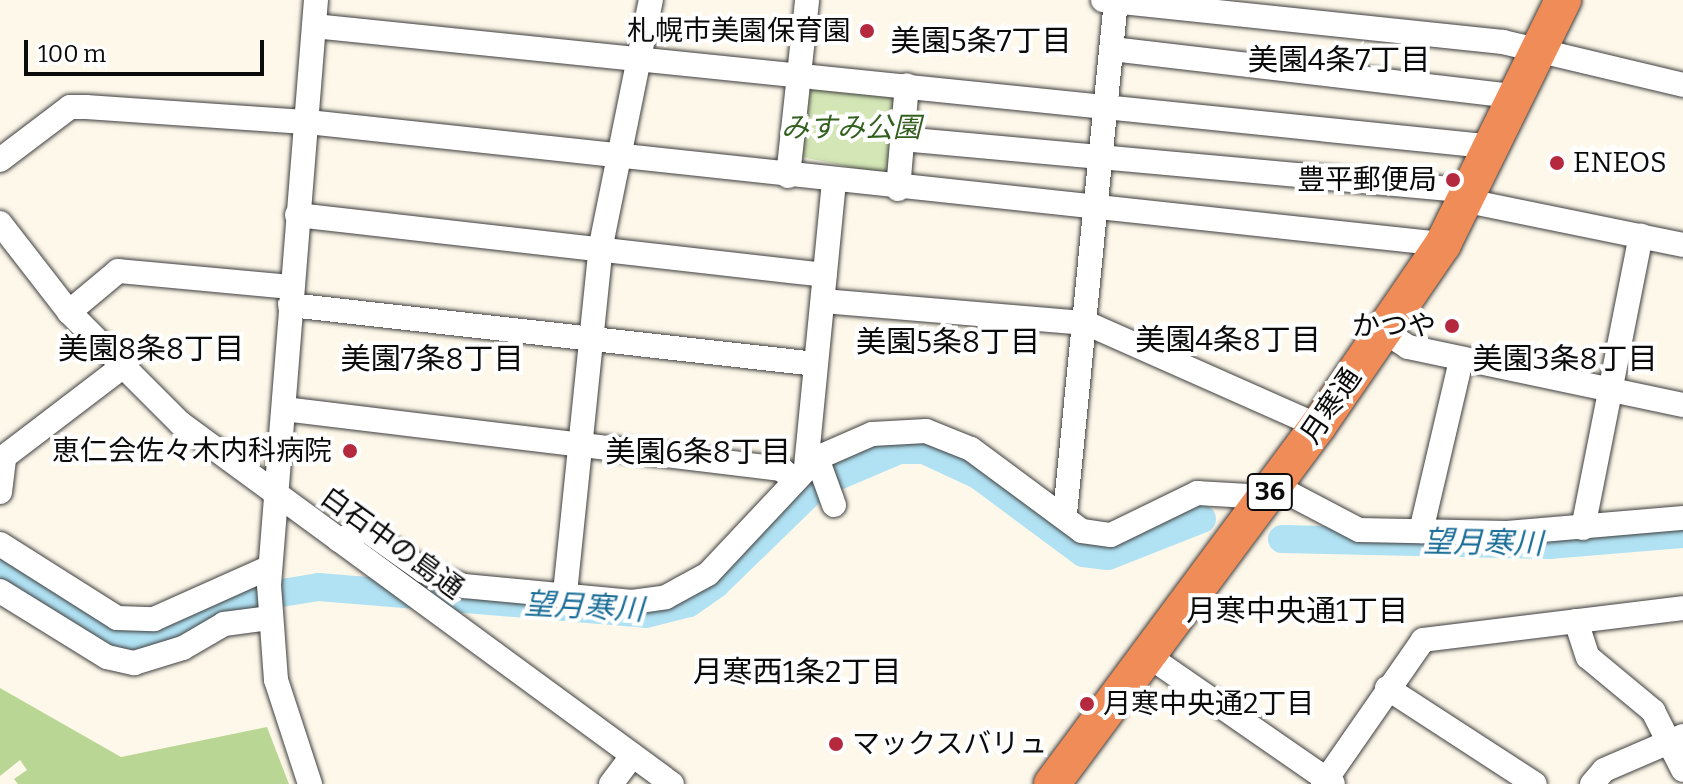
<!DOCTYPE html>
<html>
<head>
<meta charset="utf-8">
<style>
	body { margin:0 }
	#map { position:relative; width:1683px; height:784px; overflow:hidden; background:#fef8ea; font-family:Bitter,"Noto Sans JP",serif }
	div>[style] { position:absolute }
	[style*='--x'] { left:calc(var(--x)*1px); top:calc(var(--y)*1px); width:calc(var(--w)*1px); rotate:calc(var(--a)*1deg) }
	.green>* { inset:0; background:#d4e6b5 }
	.forest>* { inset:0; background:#bad695 }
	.river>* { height:28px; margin:-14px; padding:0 14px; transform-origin:14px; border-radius:14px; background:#b0e2f3 }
	.roads { filter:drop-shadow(0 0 2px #3e3e3e) drop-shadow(0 0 2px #3e3e3e) }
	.minor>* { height:24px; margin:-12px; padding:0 12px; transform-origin:12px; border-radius:12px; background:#fff }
	.highway>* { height:36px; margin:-18px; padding:0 18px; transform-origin:18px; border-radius:18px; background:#ef8c57 }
	.dots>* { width:22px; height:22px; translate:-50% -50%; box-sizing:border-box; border:4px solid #fff; border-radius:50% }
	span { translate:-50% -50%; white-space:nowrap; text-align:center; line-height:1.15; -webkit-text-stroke:8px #fff; paint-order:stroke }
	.shield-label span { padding:2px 6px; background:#fff; border:2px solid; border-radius:6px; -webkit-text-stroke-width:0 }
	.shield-label { font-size:26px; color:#0b0b0b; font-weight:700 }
	.poi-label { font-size:28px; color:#0b0b0b }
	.right { translate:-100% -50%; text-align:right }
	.left { translate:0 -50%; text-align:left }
	.park-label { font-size:28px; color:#335f1f; font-style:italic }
	.street-label { font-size:28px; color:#0b0b0b }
	.neighbourhood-label { font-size:30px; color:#0b0b0b }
	.water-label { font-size:30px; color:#1a6e97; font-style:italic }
	.scale { position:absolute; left:24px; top:40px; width:240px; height:36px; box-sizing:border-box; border:4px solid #0b0b0b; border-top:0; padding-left:10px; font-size:24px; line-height:28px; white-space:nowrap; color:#0b0b0b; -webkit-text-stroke:6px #fff; paint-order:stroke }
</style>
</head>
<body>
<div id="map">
	<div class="green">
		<div style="clip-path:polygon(811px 86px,894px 91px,899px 101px,888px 175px,802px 157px)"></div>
	</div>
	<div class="forest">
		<div style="clip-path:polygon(0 688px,121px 757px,267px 727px,289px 784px,18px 784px,14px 779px,27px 770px,20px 760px,0 776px)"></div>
	</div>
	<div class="river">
		<div style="--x:1282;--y:539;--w:267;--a:1.3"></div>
		<div style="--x:1549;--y:545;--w:134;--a:-4.7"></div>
		<div style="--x:0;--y:567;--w:134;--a:31.6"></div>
		<div style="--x:114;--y:637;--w:48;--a:0"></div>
		<div style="--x:162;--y:637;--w:84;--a:-26.3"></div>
		<div style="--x:237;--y:600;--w:83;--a:-9"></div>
		<div style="--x:319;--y:587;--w:328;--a:4.7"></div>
		<div style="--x:646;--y:614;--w:44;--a:-14.3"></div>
		<div style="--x:689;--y:603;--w:33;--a:-35"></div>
		<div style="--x:716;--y:584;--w:144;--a:-44.2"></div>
		<div style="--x:819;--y:484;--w:87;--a:-23"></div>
		<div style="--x:899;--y:450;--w:25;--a:0"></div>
		<div style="--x:924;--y:450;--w:60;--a:24.8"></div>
		<div style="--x:978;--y:475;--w:131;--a:36.6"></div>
		<div style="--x:1083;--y:553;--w:25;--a:7"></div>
		<div style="--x:1108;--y:556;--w:101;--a:-21.5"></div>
	</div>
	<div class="roads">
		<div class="minor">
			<div style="--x:1103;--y:0;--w:402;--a:6"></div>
			<div style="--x:1503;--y:42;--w:185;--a:13.4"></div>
			<div style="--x:314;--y:26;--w:1186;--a:5.85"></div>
			<div style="--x:1112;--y:49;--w:409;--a:6.7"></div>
			<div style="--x:902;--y:139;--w:572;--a:5.21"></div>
			<div style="--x:0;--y:160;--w:88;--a:-37.1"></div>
			<div style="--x:70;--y:107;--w:16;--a:0"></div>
			<div style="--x:86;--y:107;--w:223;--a:3.9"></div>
			<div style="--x:308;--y:122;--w:1142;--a:6.14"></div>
			<div style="--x:788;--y:176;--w:177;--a:-83.8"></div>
			<div style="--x:898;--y:189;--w:104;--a:-85.1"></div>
			<div style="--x:1467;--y:201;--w:220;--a:11.5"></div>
			<div style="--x:297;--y:215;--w:531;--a:6.48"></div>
			<div style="--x:0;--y:223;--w:113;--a:52.2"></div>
			<div style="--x:69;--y:312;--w:157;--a:45"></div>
			<div style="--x:180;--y:423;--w:610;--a:36.27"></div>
			<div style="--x:823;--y:301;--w:264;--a:4.8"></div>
			<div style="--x:1086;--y:323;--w:254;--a:23.9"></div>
			<div style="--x:290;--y:305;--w:529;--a:6.4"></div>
			<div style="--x:69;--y:312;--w:64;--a:-39.9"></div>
			<div style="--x:118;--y:271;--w:175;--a:5.3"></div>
			<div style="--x:1382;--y:330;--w:31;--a:33"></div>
			<div style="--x:1408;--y:347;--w:281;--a:11.9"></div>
			<div style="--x:284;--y:409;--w:501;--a:6.88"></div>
			<div style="--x:781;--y:469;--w:17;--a:40"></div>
			<div style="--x:817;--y:458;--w:50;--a:70.1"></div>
			<div style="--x:806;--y:467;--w:286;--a:-84.4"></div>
			<div style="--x:1275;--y:486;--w:95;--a:27.6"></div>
			<div style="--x:1359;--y:530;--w:148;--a:1.2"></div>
			<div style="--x:1507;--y:533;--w:177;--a:-4.9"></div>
			<div style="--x:0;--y:492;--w:35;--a:-83"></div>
			<div style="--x:4;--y:457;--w:147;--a:-37.3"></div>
			<div style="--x:1065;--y:514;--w:517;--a:-84.33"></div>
			<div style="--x:1583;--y:528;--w:298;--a:-78.8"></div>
			<div style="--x:1421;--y:531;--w:176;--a:-76.8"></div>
			<div style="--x:339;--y:540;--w:28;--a:-23"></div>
			<div style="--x:365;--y:529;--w:72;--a:35.4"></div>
			<div style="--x:424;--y:571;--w:43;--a:20.6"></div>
			<div style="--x:464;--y:586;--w:169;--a:5.4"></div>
			<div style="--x:632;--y:602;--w:34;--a:-8"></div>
			<div style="--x:666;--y:597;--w:48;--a:-28.7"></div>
			<div style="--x:708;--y:574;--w:159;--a:-46.8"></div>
			<div style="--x:817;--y:458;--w:60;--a:-23.6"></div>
			<div style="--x:872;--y:434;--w:54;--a:-3.2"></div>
			<div style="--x:926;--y:431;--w:48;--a:21.8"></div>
			<div style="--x:971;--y:449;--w:138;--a:36.5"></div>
			<div style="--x:1082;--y:531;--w:29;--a:8"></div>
			<div style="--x:1111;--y:535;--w:96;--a:-26"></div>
			<div style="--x:1197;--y:493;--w:69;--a:3.3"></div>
			<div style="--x:0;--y:544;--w:138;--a:32.3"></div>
			<div style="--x:117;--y:618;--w:37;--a:2"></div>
			<div style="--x:154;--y:619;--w:127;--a:-24.1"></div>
			<div style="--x:0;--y:591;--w:126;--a:31.7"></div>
			<div style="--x:107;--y:657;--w:28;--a:13"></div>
			<div style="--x:134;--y:663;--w:51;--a:-17"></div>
			<div style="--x:183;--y:648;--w:48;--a:-30.3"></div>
			<div style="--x:224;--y:624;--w:45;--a:-7.6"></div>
			<div style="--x:565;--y:593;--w:350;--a:-84.1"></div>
			<div style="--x:601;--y:245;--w:250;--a:-78.5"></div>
			<div style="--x:1576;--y:621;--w:38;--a:72"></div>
			<div style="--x:1588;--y:657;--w:85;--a:39.7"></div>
			<div style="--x:1653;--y:711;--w:66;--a:63"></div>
			<div style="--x:1147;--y:655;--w:226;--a:34.7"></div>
			<div style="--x:1387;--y:688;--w:176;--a:33"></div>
			<div style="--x:310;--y:784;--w:109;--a:-108.1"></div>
			<div style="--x:276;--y:680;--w:95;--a:-94.2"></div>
			<div style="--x:269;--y:585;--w:587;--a:-85.41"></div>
			<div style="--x:611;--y:784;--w:36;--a:-53"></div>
			<div style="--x:1323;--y:784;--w:175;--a:-55.2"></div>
			<div style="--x:1423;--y:640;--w:262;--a:-7"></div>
			<div style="--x:1592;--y:784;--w:18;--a:-49"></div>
			<div style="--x:1604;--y:770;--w:86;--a:-23.3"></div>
		</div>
		<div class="highway">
			<div style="--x:1052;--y:784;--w:446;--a:-53.4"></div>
			<div style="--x:1318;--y:426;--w:221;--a:-55.5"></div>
			<div style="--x:1443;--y:244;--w:272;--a:-63.8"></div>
		</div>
	</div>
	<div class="dots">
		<div style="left:867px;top:31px;background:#b5293f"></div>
		<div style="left:1557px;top:163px;background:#b5293f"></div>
		<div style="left:1453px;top:180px;background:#b5293f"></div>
		<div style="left:1452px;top:326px;background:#b5293f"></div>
		<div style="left:350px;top:451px;background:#b5293f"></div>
		<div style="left:1087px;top:704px;background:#b5293f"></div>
		<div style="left:836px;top:744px;background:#b5293f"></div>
	</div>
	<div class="shield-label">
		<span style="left:1270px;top:492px">36</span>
	</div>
	<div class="poi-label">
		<span class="right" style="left:851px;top:31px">札幌市美園保育園</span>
		<span class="left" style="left:1573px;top:163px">ENEOS</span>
		<span class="right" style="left:1437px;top:180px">豊平郵便局</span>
		<span class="right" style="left:1436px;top:326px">かつや</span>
		<span class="right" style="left:332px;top:451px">恵仁会佐々木内科病院</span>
		<span class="left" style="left:1103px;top:704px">月寒中央通2丁目</span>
		<span class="left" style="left:852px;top:744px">マックスバリュ</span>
	</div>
	<div class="park-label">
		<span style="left:851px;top:128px">みすみ公園</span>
	</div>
	<div class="street-label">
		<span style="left:1331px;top:406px;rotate:-56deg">月寒通</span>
		<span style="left:392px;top:543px;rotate:36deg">白石中の島通</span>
	</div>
	<div class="neighbourhood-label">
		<span style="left:981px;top:41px">美園5条7丁目</span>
		<span style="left:1339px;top:60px">美園4条7丁目</span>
		<span style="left:1228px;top:340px">美園4条8丁目</span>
		<span style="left:948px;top:342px">美園5条8丁目</span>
		<span style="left:151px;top:349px">美園8条8丁目</span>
		<span style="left:432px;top:359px">美園7条8丁目</span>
		<span style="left:1565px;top:359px">美園3条8丁目</span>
		<span style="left:698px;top:452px">美園6条8丁目</span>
		<span style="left:1297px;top:611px">月寒中央通1丁目</span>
		<span style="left:797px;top:672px">月寒西1条2丁目</span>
	</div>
	<div class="water-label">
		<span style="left:1483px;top:543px;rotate:1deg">望月寒川</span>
		<span style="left:584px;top:607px;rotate:3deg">望月寒川</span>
	</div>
	<div class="scale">100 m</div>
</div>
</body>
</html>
